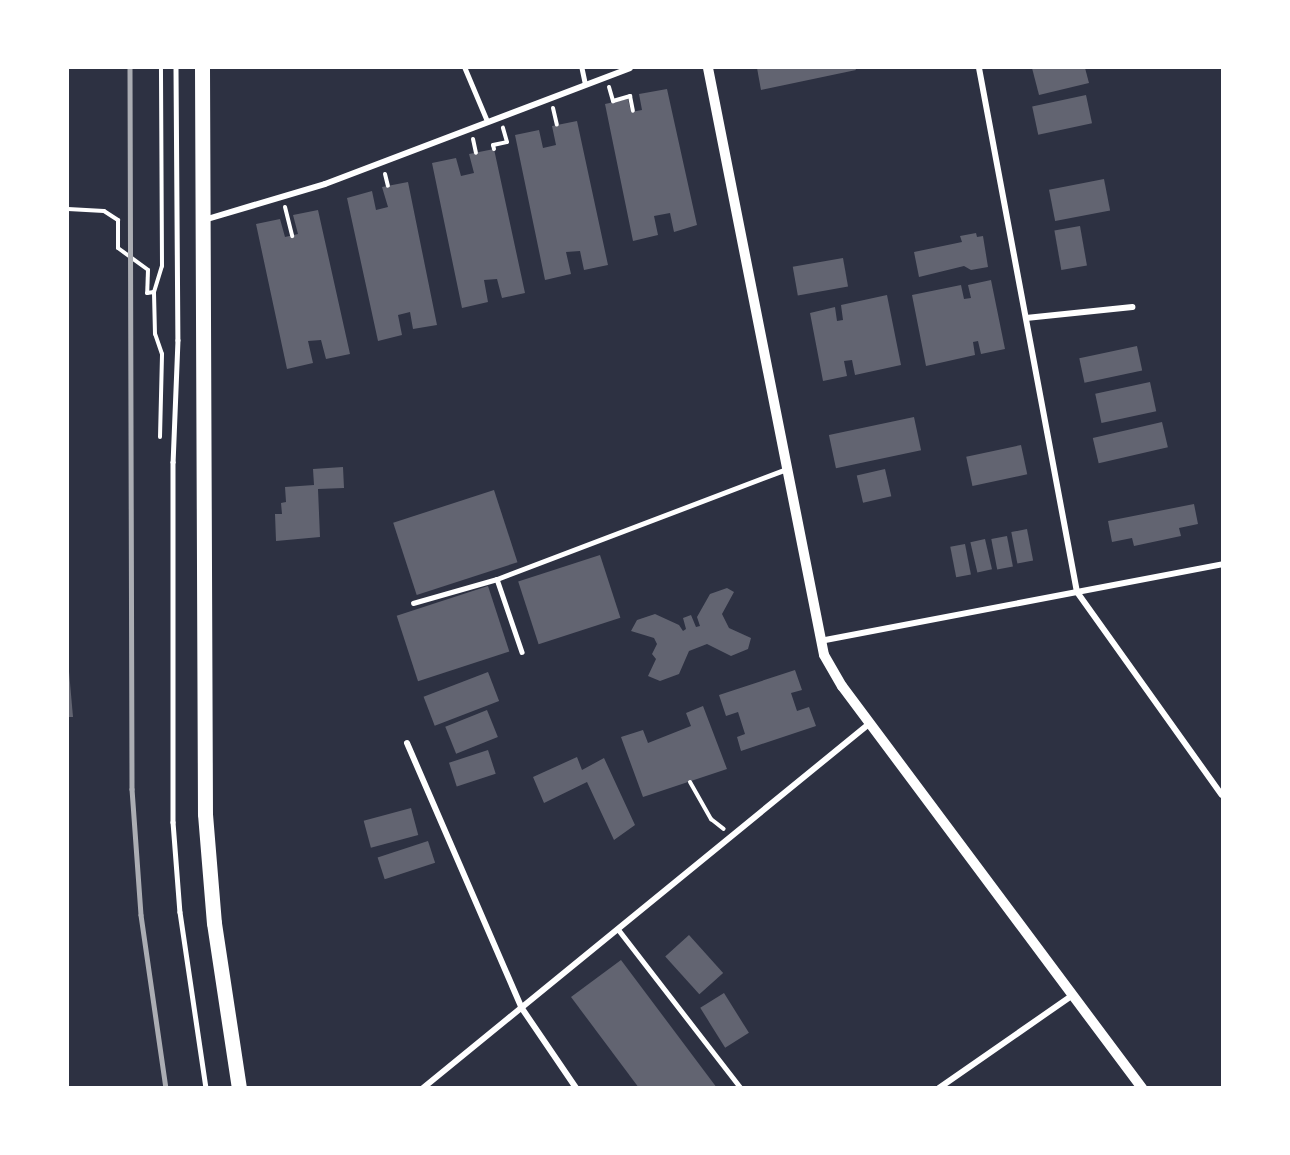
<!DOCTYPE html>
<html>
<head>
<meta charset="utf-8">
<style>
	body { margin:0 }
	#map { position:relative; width:1290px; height:1155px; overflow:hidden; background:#2d3142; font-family:Merriweather,serif }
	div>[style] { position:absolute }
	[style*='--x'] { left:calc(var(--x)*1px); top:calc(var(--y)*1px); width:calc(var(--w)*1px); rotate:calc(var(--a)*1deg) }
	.building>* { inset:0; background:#626471; transform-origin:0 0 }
	.path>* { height:4px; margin:-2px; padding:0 2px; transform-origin:2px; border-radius:2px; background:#fff }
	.service>* { height:4.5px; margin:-2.25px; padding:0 2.25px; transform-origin:2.25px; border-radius:2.25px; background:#fff }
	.minor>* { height:6px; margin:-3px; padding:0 3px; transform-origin:3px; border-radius:3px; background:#fff }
	.tertiary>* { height:10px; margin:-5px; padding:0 5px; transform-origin:5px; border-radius:5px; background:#fff }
	.primary>* { height:15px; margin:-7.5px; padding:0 7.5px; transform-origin:7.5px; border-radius:7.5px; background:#fff }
	.rail>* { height:4.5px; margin:-2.25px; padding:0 2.25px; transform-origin:2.25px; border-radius:2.25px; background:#abadb3 }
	span { translate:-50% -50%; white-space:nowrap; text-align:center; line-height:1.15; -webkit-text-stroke:6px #fff; paint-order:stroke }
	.frame { position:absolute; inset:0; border:69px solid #fff; pointer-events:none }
</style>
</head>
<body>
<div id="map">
	<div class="building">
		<div style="clip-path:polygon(757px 68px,855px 68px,856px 70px,761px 90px)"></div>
		<div style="clip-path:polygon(1032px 68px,1085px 68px,1089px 83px,1039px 95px)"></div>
		<div style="clip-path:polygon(667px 89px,697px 225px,674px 232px,670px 213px,654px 216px,658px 235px,633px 241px,605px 104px,628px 99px,631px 112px,642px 110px,639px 94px)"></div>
		<div style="left:1086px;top:95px;width:29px;height:55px;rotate:78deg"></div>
		<div style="clip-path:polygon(577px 121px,608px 265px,584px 270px,580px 251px,566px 252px,571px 274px,545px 280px,515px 135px,539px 130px,543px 148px,556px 145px,552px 126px)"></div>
		<div style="clip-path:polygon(494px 149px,525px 293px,502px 298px,497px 279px,484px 280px,488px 302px,462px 308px,432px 163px,456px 158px,461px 176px,474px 173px,469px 154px)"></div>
		<div style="left:1104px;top:179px;width:32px;height:56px;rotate:79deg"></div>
		<div style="clip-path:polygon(408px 182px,437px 325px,413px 329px,410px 312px,398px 315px,402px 335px,378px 341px,347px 198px,372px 191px,376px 210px,388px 207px,382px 187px)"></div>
		<div style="clip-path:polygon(318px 210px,350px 354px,326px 359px,321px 340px,308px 341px,313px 363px,287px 369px,256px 224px,280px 219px,285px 237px,298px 234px,293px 215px)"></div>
		<div style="left:1080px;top:226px;width:40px;height:26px;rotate:80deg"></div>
		<div style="clip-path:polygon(976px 233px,977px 237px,983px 236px,988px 267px,971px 270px,964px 266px,919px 277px,914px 252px,962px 242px,960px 236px)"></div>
		<div style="left:843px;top:258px;width:29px;height:51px;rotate:80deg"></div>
		<div style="clip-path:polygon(991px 280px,1005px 349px,981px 354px,978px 341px,973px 342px,975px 355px,926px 366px,912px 295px,961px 285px,964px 299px,971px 298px,968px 285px)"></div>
		<div style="clip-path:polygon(887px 295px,901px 365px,855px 375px,852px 360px,844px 361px,847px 376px,823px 381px,810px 313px,835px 307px,837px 321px,843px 320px,841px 305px)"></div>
		<div style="left:1137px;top:346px;width:25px;height:59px;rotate:78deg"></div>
		<div style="left:1150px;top:382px;width:30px;height:56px;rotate:78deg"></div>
		<div style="left:914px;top:417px;width:34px;height:87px;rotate:78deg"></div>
		<div style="left:1162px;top:422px;width:26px;height:71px;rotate:77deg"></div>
		<div style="left:1021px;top:445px;width:30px;height:56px;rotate:78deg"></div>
		<div style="clip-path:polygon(343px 467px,344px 488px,318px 489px,320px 537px,276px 541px,275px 514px,282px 514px,281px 503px,286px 502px,285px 487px,314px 485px,313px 469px)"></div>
		<div style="left:885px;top:469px;width:28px;height:29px;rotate:77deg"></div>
		<div style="left:494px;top:490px;width:76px;height:106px;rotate:72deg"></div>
		<div style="clip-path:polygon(1194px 504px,1198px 524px,1179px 528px,1181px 536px,1134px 546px,1132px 538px,1112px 542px,1108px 521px)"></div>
		<div style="left:1027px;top:529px;width:32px;height:16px;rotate:79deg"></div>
		<div style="left:1007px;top:536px;width:31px;height:16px;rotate:79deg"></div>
		<div style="left:985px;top:539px;width:31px;height:15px;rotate:77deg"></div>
		<div style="left:965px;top:544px;width:31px;height:15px;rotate:79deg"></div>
		<div style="left:600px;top:555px;width:66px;height:86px;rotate:72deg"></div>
		<div style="left:488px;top:586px;width:69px;height:96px;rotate:72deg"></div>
		<div style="clip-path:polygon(727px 588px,734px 592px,722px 614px,729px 628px,751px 638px,748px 649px,731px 656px,707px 644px,689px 651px,679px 674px,660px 681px,648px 676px,656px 659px,652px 654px,657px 644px,654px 638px,631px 631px,637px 620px,655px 614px,679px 625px,683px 631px,686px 629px,683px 618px,691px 615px,696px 627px,700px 626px,697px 617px,710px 594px)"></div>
		<div style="clip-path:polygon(68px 660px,73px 717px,68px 717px)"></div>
		<div style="clip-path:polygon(795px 670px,802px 690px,791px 693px,797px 711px,809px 707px,816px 726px,741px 751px,737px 737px,745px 734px,738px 712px,726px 716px,719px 695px)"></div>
		<div style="left:488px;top:672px;width:31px;height:69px;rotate:69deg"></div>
		<div style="clip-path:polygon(703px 706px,727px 769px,643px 797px,621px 737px,643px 730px,648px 743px,691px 726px,686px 713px)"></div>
		<div style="left:487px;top:710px;width:29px;height:45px;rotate:68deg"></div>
		<div style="left:488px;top:750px;width:25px;height:41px;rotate:72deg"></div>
		<div style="clip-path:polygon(577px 757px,582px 770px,604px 758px,635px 825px,614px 840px,587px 782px,544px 803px,533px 777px)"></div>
		<div style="left:411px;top:808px;width:28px;height:49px;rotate:75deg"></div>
		<div style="left:428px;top:841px;width:23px;height:53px;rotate:72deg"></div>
		<div style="left:689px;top:935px;width:51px;height:32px;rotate:48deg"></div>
		<div style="clip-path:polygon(621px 960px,717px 1088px,639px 1088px,571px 997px)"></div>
		<div style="left:724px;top:993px;width:47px;height:28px;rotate:58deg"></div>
	</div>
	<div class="path">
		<div style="--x:609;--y:87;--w:15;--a:74"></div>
		<div style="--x:613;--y:101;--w:18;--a:-16"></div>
		<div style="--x:630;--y:96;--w:15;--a:79"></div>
		<div style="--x:553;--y:108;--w:17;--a:77"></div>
		<div style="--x:473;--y:139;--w:14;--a:78"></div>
		<div style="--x:494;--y:149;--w:4;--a:-104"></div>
		<div style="--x:493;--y:145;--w:14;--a:-12"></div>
		<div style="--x:507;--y:142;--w:15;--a:-106"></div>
		<div style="--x:385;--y:174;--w:12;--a:76"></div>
		<div style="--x:285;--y:207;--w:30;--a:76"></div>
		<div style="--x:68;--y:209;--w:36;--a:3"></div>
		<div style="--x:104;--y:211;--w:17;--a:33"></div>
		<div style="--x:118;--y:220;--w:28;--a:90"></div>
		<div style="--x:118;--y:248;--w:37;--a:36"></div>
		<div style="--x:148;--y:270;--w:23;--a:92"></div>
		<div style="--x:147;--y:293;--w:7;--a:-8"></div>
		<div style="--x:160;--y:437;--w:83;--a:-88.6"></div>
		<div style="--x:162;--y:354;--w:21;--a:-109"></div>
		<div style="--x:155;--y:334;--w:42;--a:-91.4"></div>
		<div style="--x:154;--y:292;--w:27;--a:-73"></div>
		<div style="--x:162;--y:266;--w:198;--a:-90.3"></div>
		<div style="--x:690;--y:782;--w:43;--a:60.4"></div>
		<div style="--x:711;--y:819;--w:16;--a:38"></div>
	</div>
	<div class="service">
		<div style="--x:176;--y:68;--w:272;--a:89.6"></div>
		<div style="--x:178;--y:340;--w:122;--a:92.3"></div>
		<div style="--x:173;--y:462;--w:360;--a:90"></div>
		<div style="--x:173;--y:822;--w:90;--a:85.6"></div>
		<div style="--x:180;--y:912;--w:178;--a:81.6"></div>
		<div style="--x:465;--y:68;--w:56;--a:67.1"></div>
		<div style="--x:582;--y:68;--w:14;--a:78"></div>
		<div style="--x:497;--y:579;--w:77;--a:71.1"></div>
		<div style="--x:413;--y:603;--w:87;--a:-15.9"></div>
		<div style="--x:497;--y:579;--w:309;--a:-20.8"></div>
		<div style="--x:618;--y:929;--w:201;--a:52.3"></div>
	</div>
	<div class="minor">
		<div style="--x:979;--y:68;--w:533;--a:79.41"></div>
		<div style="--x:1077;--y:592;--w:249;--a:54.5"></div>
		<div style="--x:204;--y:220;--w:126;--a:-16.6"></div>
		<div style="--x:325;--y:184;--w:326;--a:-20.8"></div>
		<div style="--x:1026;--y:318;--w:107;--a:-5.9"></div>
		<div style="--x:820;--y:641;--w:409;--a:-10.8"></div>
		<div style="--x:407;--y:743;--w:288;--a:66.6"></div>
		<div style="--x:521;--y:1007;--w:98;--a:55.8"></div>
		<div style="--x:423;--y:1088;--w:577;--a:-39.23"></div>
		<div style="--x:939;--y:1088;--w:163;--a:-34.8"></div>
	</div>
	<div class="tertiary">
		<div style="--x:708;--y:68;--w:598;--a:78.82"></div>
		<div style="--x:824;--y:655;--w:36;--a:60"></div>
		<div style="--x:842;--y:686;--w:502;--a:53.27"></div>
	</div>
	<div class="primary">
		<div style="--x:202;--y:68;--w:746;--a:89.77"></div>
		<div style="--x:205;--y:814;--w:109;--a:85.3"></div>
		<div style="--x:214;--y:923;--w:167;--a:81.4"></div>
	</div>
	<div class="rail">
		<div style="--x:130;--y:68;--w:721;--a:89.84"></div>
		<div style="--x:132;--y:789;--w:126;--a:85.9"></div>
		<div style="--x:141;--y:915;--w:175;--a:81.8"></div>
	</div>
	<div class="frame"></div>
</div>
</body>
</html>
